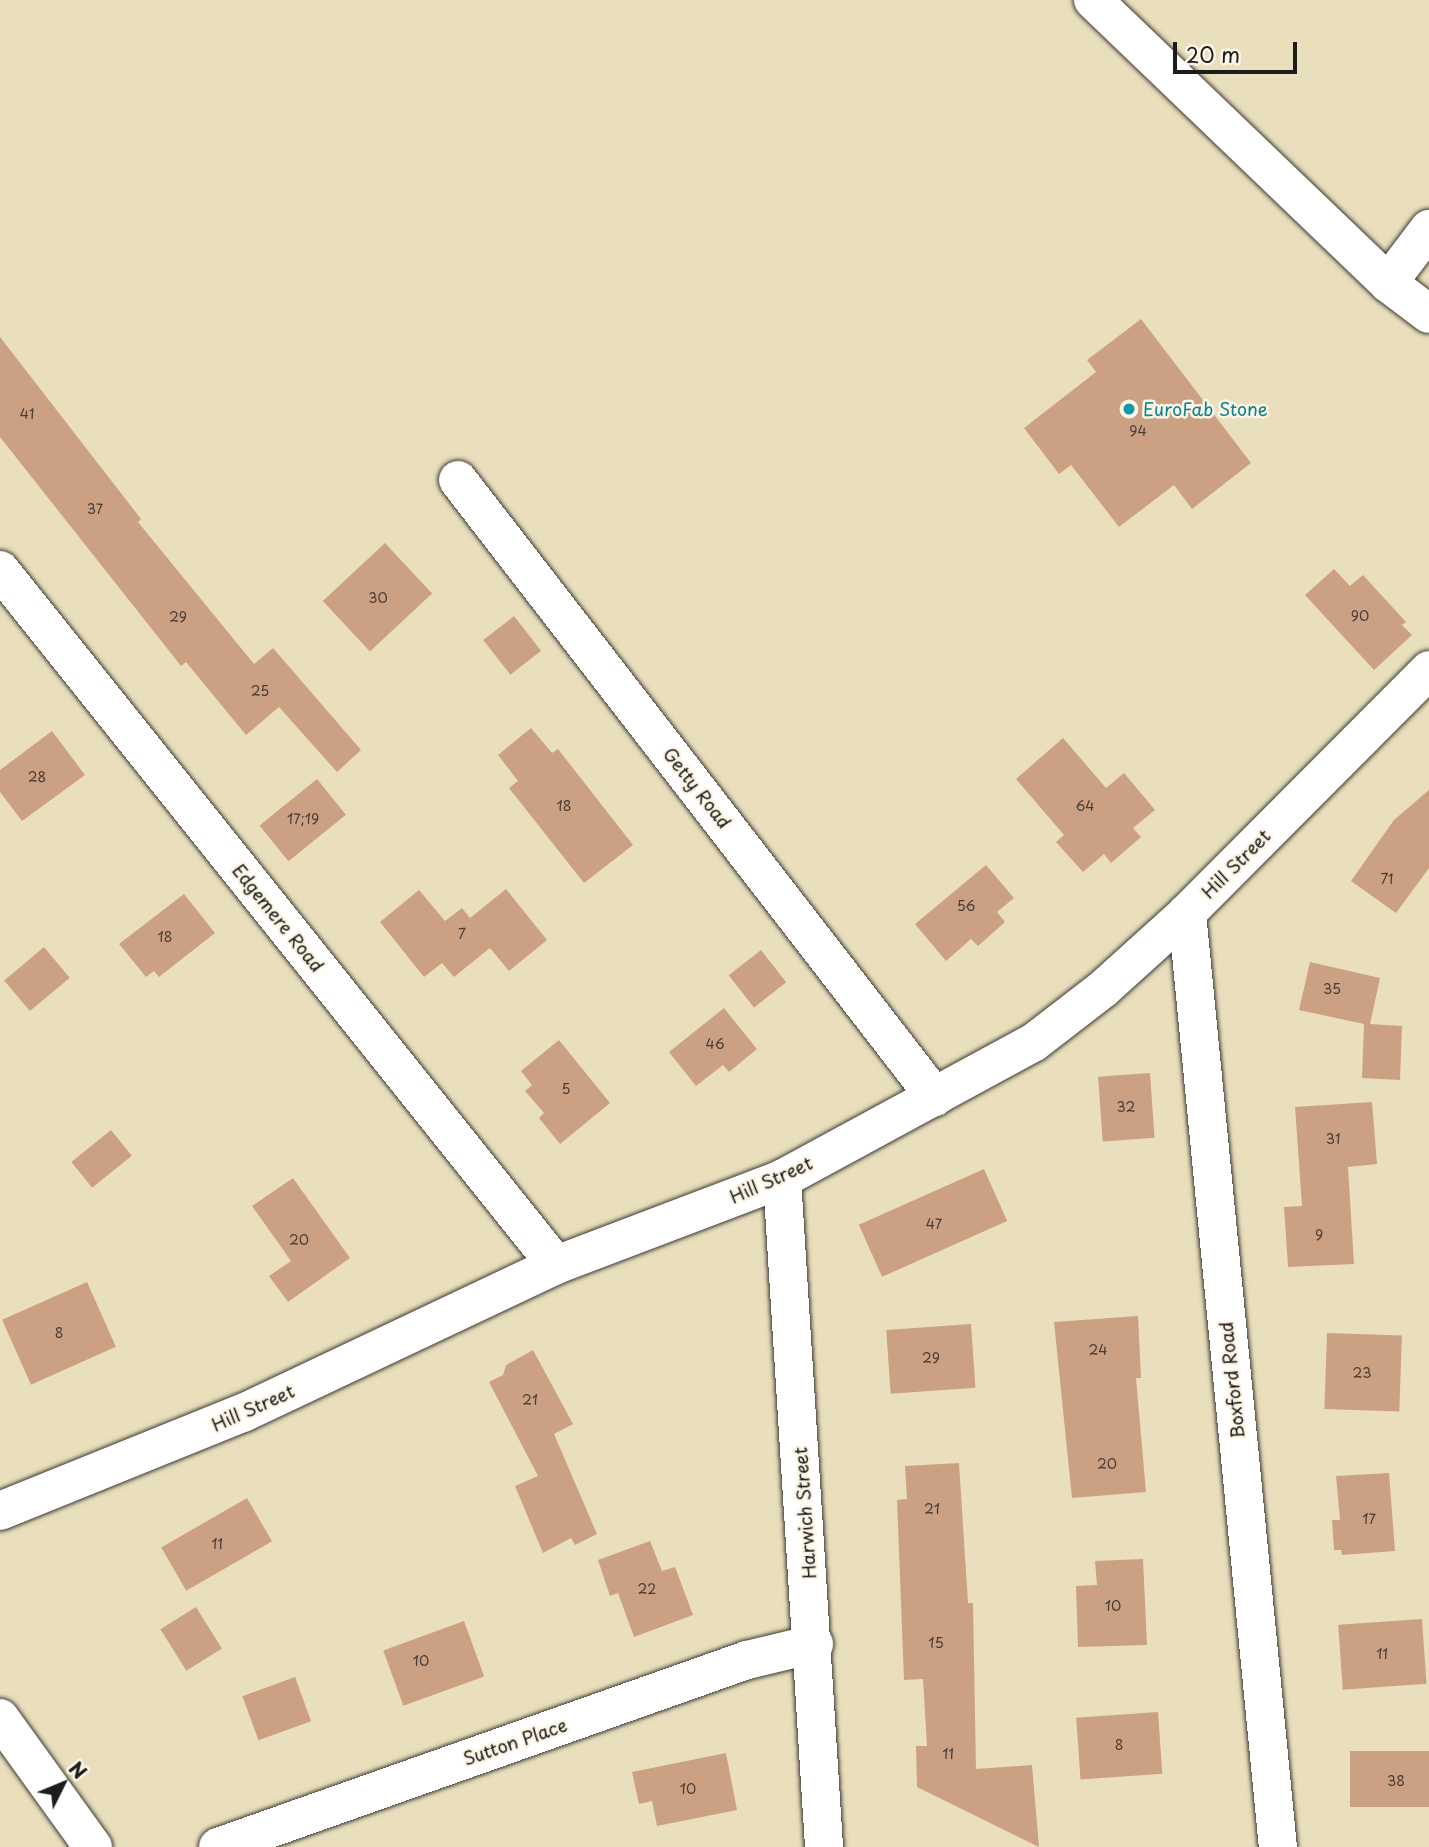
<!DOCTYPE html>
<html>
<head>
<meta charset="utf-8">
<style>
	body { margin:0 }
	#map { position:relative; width:1429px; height:1847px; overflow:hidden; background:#eadfbc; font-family:"Playpen Sans",sans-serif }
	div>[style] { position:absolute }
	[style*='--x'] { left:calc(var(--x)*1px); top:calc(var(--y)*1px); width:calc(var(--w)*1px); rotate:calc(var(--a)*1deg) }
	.building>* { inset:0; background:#cca183; transform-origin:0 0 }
	.roads { filter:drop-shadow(0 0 2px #3b3934) drop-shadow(0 0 2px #3b3934) }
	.minor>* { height:38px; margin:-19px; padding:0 19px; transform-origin:19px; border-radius:19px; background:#fff }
	.major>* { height:38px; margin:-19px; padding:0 19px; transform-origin:19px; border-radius:19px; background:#fff }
	.dots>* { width:19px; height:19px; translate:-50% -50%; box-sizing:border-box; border:4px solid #fcf5e5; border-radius:50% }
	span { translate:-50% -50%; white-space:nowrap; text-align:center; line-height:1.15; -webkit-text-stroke:5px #fcf5e5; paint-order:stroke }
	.number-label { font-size:14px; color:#483d36 }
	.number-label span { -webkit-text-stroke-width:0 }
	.culture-label { font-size:18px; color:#0d838f }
	.left { translate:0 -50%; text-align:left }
	.street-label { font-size:18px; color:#1c1c1c }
	.north { position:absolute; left:28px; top:1749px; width:70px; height:70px; -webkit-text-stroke:5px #fcf5e5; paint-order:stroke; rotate:47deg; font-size:19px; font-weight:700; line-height:28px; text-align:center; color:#1c1c1c }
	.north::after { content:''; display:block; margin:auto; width:24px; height:32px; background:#1c1c1c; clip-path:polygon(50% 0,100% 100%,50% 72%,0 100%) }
	.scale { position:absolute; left:1173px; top:42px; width:124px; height:32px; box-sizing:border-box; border:4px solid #1c1c1c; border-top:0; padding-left:9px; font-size:21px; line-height:24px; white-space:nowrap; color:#1c1c1c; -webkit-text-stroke:5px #fcf5e5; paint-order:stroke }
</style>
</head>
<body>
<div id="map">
	<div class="building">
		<div style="clip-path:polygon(1141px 319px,1251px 463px,1192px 509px,1174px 485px,1119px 527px,1071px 465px,1059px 474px,1024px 428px,1096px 372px,1087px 360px)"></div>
		<div style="clip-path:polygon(0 337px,141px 519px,138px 522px,254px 664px,273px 648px,361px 750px,337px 772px,279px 707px,246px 735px,186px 662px,181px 666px,0 437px)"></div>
		<div style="left:385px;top:543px;width:69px;height:85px;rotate:47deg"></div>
		<div style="clip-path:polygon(1334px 569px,1350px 586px,1363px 575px,1406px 622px,1402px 625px,1412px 635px,1374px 670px,1305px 595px)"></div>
		<div style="left:514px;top:616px;width:44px;height:39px;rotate:52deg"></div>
		<div style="clip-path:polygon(531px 728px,552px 753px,558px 749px,633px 845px,584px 883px,509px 788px,518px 781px,498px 755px)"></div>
		<div style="clip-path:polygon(52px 731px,85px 775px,22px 821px,0 792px,0 770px)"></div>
		<div style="clip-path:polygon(1063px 738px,1106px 788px,1124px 773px,1155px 810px,1133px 828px,1141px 837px,1111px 863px,1104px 854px,1083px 872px,1056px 842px,1064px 835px,1016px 779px)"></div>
		<div style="left:317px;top:779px;width:46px;height:74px;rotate:51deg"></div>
		<div style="clip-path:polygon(1429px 790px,1429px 868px,1396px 913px,1351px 881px,1394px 820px)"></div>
		<div style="clip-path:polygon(986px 865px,1014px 898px,997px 912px,1005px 922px,978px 946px,971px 939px,946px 961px,915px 924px)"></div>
		<div style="clip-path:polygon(506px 889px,547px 940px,509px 971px,490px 948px,454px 977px,442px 963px,424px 977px,380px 922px,419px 890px,445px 921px,462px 908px,470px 918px)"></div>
		<div style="clip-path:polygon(184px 894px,215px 933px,159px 977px,154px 971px,146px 977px,119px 944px)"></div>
		<div style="left:44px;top:947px;width:40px;height:52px;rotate:50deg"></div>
		<div style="left:761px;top:950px;width:41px;height:41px;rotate:52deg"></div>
		<div style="clip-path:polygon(1310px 962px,1380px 978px,1370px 1024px,1402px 1026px,1400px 1080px,1362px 1078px,1364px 1024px,1299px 1010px)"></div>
		<div style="clip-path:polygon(724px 1008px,757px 1049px,729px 1072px,723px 1065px,696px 1086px,669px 1052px)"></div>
		<div style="clip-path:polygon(559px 1040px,610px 1103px,560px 1144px,539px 1118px,544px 1113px,525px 1091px,532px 1085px,521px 1071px)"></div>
		<div style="left:1150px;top:1073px;width:65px;height:52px;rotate:86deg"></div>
		<div style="clip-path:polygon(1372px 1102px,1377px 1164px,1348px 1167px,1354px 1264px,1288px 1267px,1284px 1207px,1302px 1206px,1295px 1107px)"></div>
		<div style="left:111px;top:1130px;width:33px;height:51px;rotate:51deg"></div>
		<div style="left:984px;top:1169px;width:57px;height:137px;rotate:66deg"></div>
		<div style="clip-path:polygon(293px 1178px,350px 1258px,288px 1302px,269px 1276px,291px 1261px,252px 1206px)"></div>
		<div style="left:87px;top:1282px;width:71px;height:93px;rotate:66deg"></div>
		<div style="clip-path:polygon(1138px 1316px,1141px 1378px,1136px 1378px,1146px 1492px,1072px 1498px,1054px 1322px)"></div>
		<div style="left:971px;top:1324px;width:64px;height:85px;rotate:86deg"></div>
		<div style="left:1327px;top:1333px;width:75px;height:76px;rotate:2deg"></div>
		<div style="clip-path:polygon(533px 1350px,573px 1424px,554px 1434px,597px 1534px,575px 1545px,571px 1538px,543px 1553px,515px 1486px,538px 1476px,489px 1382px,503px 1375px,506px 1365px)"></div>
		<div style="clip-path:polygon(959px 1463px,968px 1603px,973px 1603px,976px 1769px,1032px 1765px,1039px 1847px,917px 1787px,916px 1746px,927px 1746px,923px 1679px,904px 1680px,897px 1500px,907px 1499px,905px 1466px)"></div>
		<div style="clip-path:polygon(1389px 1473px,1395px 1551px,1342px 1555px,1341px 1550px,1334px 1550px,1332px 1520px,1340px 1520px,1336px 1476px)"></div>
		<div style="left:247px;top:1498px;width:50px;height:99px;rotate:60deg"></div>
		<div style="clip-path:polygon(650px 1541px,662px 1571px,675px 1567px,693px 1615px,634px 1637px,618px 1593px,610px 1596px,598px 1560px)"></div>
		<div style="clip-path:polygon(1143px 1559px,1147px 1645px,1078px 1647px,1076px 1586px,1097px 1585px,1095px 1561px)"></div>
		<div style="left:196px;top:1607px;width:49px;height:42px;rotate:58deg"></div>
		<div style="left:1422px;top:1619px;width:65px;height:84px;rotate:86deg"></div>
		<div style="left:464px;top:1621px;width:59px;height:86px;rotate:70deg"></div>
		<div style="left:295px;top:1677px;width:47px;height:56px;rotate:70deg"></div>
		<div style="left:1158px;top:1712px;width:62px;height:82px;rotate:86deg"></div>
		<div style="left:1429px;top:1751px;width:56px;height:79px;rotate:90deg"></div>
		<div style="clip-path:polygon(726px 1753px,737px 1810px,657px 1826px,652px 1801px,639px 1804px,632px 1772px)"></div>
	</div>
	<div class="roads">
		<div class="minor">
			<div style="--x:1093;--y:0;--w:409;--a:43.8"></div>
			<div style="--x:1388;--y:283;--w:51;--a:37.1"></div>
			<div style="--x:1388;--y:283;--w:68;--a:-52.8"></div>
			<div style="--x:458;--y:480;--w:780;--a:52.29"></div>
			<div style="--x:0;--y:570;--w:890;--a:51.34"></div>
			<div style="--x:1187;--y:913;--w:938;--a:84.44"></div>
			<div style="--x:782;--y:1179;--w:669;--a:86.4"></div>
			<div style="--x:0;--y:1511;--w:262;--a:-22"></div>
			<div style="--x:243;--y:1413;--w:346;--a:-25.3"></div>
			<div style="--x:556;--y:1265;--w:242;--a:-20.8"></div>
			<div style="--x:782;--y:1179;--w:285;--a:-28.5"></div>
			<div style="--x:1033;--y:1043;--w:88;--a:-37.6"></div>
			<div style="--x:1103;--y:989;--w:113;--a:-42.1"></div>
			<div style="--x:1187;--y:913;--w:343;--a:-45.1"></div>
			<div style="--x:218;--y:1847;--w:561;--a:-19.47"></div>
			<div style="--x:747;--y:1660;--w:69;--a:-13.4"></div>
		</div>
		<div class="major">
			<div style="--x:0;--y:1718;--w:159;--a:54.2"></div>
		</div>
	</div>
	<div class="dots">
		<div style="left:1129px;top:409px;background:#0f9aa8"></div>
	</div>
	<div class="number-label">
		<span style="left:27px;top:414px">41</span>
		<span style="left:1138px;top:431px">94</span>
		<span style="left:95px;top:509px">37</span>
		<span style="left:378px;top:598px">30</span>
		<span style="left:1360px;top:616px">90</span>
		<span style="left:178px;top:617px">29</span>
		<span style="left:260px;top:691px">25</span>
		<span style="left:37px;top:777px">28</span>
		<span style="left:564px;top:806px">18</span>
		<span style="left:1085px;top:806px">64</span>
		<span style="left:303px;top:819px">17;19</span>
		<span style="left:1387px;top:879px">71</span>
		<span style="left:966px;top:906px">56</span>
		<span style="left:462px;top:934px">7</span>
		<span style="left:165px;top:937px">18</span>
		<span style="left:1332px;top:989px">35</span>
		<span style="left:715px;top:1044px">46</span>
		<span style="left:566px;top:1089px">5</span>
		<span style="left:1126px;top:1107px">32</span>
		<span style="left:1333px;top:1139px">31</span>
		<span style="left:934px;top:1224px">47</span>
		<span style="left:1319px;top:1235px">9</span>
		<span style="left:299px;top:1240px">20</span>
		<span style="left:59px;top:1333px">8</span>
		<span style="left:1098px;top:1350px">24</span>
		<span style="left:931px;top:1358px">29</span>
		<span style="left:1362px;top:1373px">23</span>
		<span style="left:530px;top:1400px">21</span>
		<span style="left:1107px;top:1464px">20</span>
		<span style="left:932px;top:1509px">21</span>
		<span style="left:1369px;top:1519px">17</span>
		<span style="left:217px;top:1544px">11</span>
		<span style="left:647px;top:1589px">22</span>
		<span style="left:1113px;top:1606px">10</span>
		<span style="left:936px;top:1643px">15</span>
		<span style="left:1382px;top:1654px">11</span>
		<span style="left:421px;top:1661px">10</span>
		<span style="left:1119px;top:1745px">8</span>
		<span style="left:948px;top:1754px">11</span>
		<span style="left:1396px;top:1781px">38</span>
		<span style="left:688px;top:1789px">10</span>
	</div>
	<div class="culture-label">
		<span class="left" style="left:1143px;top:409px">EuroFab Stone</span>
	</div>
	<div class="street-label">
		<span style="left:697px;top:788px;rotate:52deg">Getty Road</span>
		<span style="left:1236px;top:864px;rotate:-45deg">Hill Street</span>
		<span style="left:278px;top:918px;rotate:51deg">Edgemere Road</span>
		<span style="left:771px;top:1180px;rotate:-24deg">Hill Street</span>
		<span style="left:1232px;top:1380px;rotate:-96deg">Boxford Road</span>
		<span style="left:253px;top:1408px;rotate:-24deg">Hill Street</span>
		<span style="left:805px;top:1513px;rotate:-94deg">Harwich Street</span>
		<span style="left:515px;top:1742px;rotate:-19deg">Sutton Place</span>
	</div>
	<div class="north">N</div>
	<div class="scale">20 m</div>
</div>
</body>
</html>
